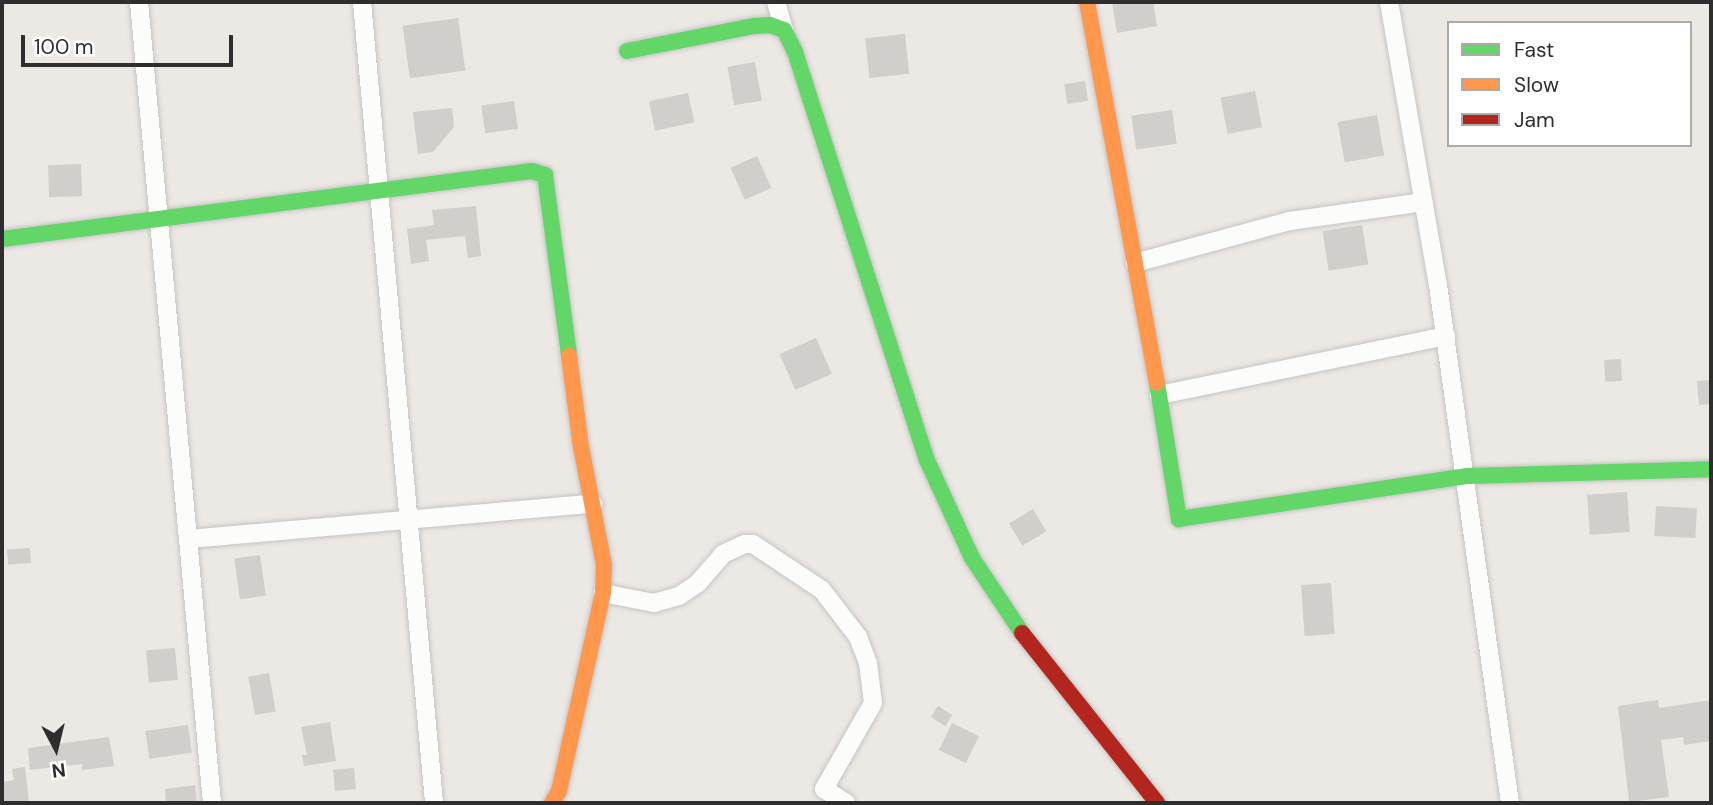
<!DOCTYPE html>
<html>
<head>
<meta charset="utf-8">
<style>
	body { margin:0 }
	#map { position:relative; width:1713px; height:805px; overflow:hidden; background:#ece8e4; font-family:"DM Sans",sans-serif }
	div>[style] { position:absolute }
	[style*='--x'] { left:calc(var(--x)*1px); top:calc(var(--y)*1px); width:calc(var(--w)*1px); rotate:calc(var(--a)*1deg) }
	.building>* { inset:0; background:#d1cecb; transform-origin:0 0 }
	.roads { filter:drop-shadow(0 0 2px #c5c4c5) drop-shadow(0 0 2px #c5c4c5) }
	.street>* { height:18px; margin:-9px; padding:0 9px; transform-origin:9px; border-radius:9px; background:#fcfcfb }
	.fast>* { height:16px; margin:-8px; padding:0 8px; transform-origin:8px; border-radius:8px; background:#63d668 }
	.slow>* { height:16px; margin:-8px; padding:0 8px; transform-origin:8px; border-radius:8px; background:#ff974d }
	.jam>* { height:16px; margin:-8px; padding:0 8px; transform-origin:8px; border-radius:8px; background:#b3261e }
	span { translate:-50% -50%; white-space:nowrap; text-align:center; line-height:1.15; -webkit-text-stroke:5px #fff; paint-order:stroke }
	.frame { position:absolute; inset:0; border:4px solid #2e2e2e; pointer-events:none }
	.legend { position:absolute; left:1447px; top:21px; width:245px; height:126px; box-sizing:border-box; background:#fff; border:2px solid #ababab; margin:0; padding:9px 12px; list-style:none; font-size:21px; color:#2e2e2e }
	.legend li { display:flex; align-items:center; gap:14px; height:35px }
	.legend b { width:35px; border:2px solid #ababab }
	.north { position:absolute; left:21px; top:714px; width:70px; height:70px; -webkit-text-stroke:5px #fff; paint-order:stroke; rotate:173deg; font-size:19px; font-weight:700; line-height:28px; text-align:center; color:#2e2e2e }
	.north::after { content:''; display:block; margin:auto; width:24px; height:32px; background:#2e2e2e; clip-path:polygon(50% 0,100% 100%,50% 72%,0 100%) }
	.scale { position:absolute; left:21px; top:35px; width:212px; height:32px; box-sizing:border-box; border:4px solid #2e2e2e; border-top:0; padding-left:9px; font-size:21px; line-height:24px; white-space:nowrap; color:#2e2e2e; -webkit-text-stroke:5px #fff; paint-order:stroke }
</style>
</head>
<body>
<div id="map">
	<div class="building">
		<div style="clip-path:polygon(1112px 2px,1153px 2px,1157px 26px,1117px 33px)"></div>
		<div style="left:458px;top:18px;width:53px;height:56px;rotate:82deg"></div>
		<div style="left:905px;top:34px;width:40px;height:40px;rotate:84deg"></div>
		<div style="left:755px;top:62px;width:39px;height:28px;rotate:80deg"></div>
		<div style="left:1085px;top:81px;width:20px;height:21px;rotate:81deg"></div>
		<div style="left:1255px;top:91px;width:37px;height:35px;rotate:79deg"></div>
		<div style="left:688px;top:93px;width:30px;height:40px;rotate:78deg"></div>
		<div style="left:514px;top:101px;width:28px;height:33px;rotate:82deg"></div>
		<div style="clip-path:polygon(452px 108px,454px 127px,433px 152px,418px 154px,413px 112px)"></div>
		<div style="left:1172px;top:110px;width:34px;height:41px;rotate:82deg"></div>
		<div style="left:1377px;top:115px;width:41px;height:40px;rotate:80deg"></div>
		<div style="left:757px;top:156px;width:35px;height:29px;rotate:66deg"></div>
		<div style="left:81px;top:164px;width:32px;height:33px;rotate:88deg"></div>
		<div style="clip-path:polygon(476px 206px,481px 256px,468px 258px,465px 236px,426px 240px,429px 261px,411px 264px,407px 229px,434px 225px,432px 210px)"></div>
		<div style="left:1362px;top:225px;width:40px;height:40px;rotate:81deg"></div>
		<div style="left:816px;top:338px;width:39px;height:40px;rotate:66deg"></div>
		<div style="left:1621px;top:359px;width:22px;height:17px;rotate:87deg"></div>
		<div style="clip-path:polygon(1711px 380px,1711px 404px,1699px 405px,1697px 381px)"></div>
		<div style="left:1627px;top:492px;width:40px;height:40px;rotate:86deg"></div>
		<div style="left:1656px;top:506px;width:41px;height:30px;rotate:3deg"></div>
		<div style="left:1033px;top:509px;width:26px;height:28px;rotate:59deg"></div>
		<div style="left:30px;top:548px;width:15px;height:23px;rotate:86deg"></div>
		<div style="left:260px;top:555px;width:41px;height:26px;rotate:82deg"></div>
		<div style="left:1331px;top:583px;width:51px;height:30px;rotate:86deg"></div>
		<div style="left:175px;top:648px;width:32px;height:29px;rotate:85deg"></div>
		<div style="left:269px;top:673px;width:39px;height:21px;rotate:80deg"></div>
		<div style="clip-path:polygon(1658px 700px,1659px 708px,1711px 700px,1711px 741px,1684px 745px,1683px 737px,1661px 740px,1669px 797px,1629px 802px,1618px 706px)"></div>
		<div style="left:938px;top:706px;width:17px;height:13px;rotate:33deg"></div>
		<div style="clip-path:polygon(330px 722px,336px 761px,304px 766px,302px 755px,307px 755px,301px 727px)"></div>
		<div style="left:952px;top:723px;width:30px;height:30px;rotate:26deg"></div>
		<div style="left:188px;top:725px;width:28px;height:43px;rotate:82deg"></div>
		<div style="clip-path:polygon(109px 737px,114px 766px,82px 770px,82px 764px,30px 770px,28px 748px)"></div>
		<div style="clip-path:polygon(25px 767px,29px 802px,2px 803px,2px 782px,14px 780px,12px 769px)"></div>
		<div style="left:354px;top:768px;width:21px;height:21px;rotate:85deg"></div>
		<div style="clip-path:polygon(195px 785px,197px 803px,166px 803px,165px 789px)"></div>
	</div>
	<div class="roads">
		<div class="street">
			<div style="--x:139;--y:2;--w:804;--a:84.79"></div>
			<div style="--x:362;--y:2;--w:804;--a:84.86"></div>
			<div style="--x:776;--y:2;--w:29;--a:74"></div>
			<div style="--x:1389;--y:2;--w:287;--a:80.2"></div>
			<div style="--x:1438;--y:285;--w:523;--a:82.09"></div>
			<div style="--x:1135;--y:263;--w:161;--a:-15.2"></div>
			<div style="--x:1290;--y:221;--w:135;--a:-8.1"></div>
			<div style="--x:1159;--y:395;--w:293;--a:-11.6"></div>
			<div style="--x:189;--y:539;--w:406;--a:-5"></div>
			<div style="--x:603;--y:593;--w:52;--a:11.1"></div>
			<div style="--x:654;--y:603;--w:26;--a:-16"></div>
			<div style="--x:679;--y:596;--w:23;--a:-34"></div>
			<div style="--x:698;--y:583;--w:38;--a:-49"></div>
			<div style="--x:723;--y:554;--w:23;--a:-25"></div>
			<div style="--x:744;--y:544;--w:9;--a:0"></div>
			<div style="--x:753;--y:544;--w:83;--a:33.7"></div>
			<div style="--x:822;--y:590;--w:59;--a:52.5"></div>
			<div style="--x:858;--y:637;--w:28;--a:69"></div>
			<div style="--x:868;--y:663;--w:40;--a:82.9"></div>
			<div style="--x:873;--y:703;--w:99;--a:119.7"></div>
			<div style="--x:824;--y:789;--w:26;--a:32"></div>
		</div>
		<div class="fast">
			<div style="--x:627;--y:51;--w:130;--a:-11.1"></div>
			<div style="--x:755;--y:26;--w:15;--a:-4"></div>
			<div style="--x:770;--y:25;--w:15;--a:20"></div>
			<div style="--x:784;--y:30;--w:25;--a:63"></div>
			<div style="--x:795;--y:52;--w:427;--a:72.1"></div>
			<div style="--x:926;--y:458;--w:110;--a:65.3"></div>
			<div style="--x:972;--y:558;--w:90;--a:56.3"></div>
			<div style="--x:2;--y:239;--w:534;--a:-7.31"></div>
			<div style="--x:532;--y:171;--w:14;--a:17"></div>
			<div style="--x:545;--y:175;--w:183;--a:82.4"></div>
			<div style="--x:1157;--y:383;--w:138;--a:80.8"></div>
			<div style="--x:1179;--y:519;--w:291;--a:-8.5"></div>
			<div style="--x:1467;--y:476;--w:244;--a:-1.6"></div>
		</div>
		<div class="slow">
			<div style="--x:1087;--y:2;--w:387;--a:79.6"></div>
			<div style="--x:552;--y:803;--w:14;--a:-60"></div>
			<div style="--x:559;--y:791;--w:203;--a:-77.5"></div>
			<div style="--x:603;--y:593;--w:28;--a:-88"></div>
			<div style="--x:604;--y:565;--w:120;--a:-101"></div>
			<div style="--x:581;--y:447;--w:92;--a:-97.5"></div>
		</div>
		<div class="jam">
			<div style="--x:1022;--y:633;--w:217;--a:51.5"></div>
		</div>
	</div>
	<div class="frame"></div>
	<ul class="legend">
	<li><b style="height:9px;background:#63d668"></b>Fast</li>
	<li><b style="height:9px;background:#ff974d"></b>Slow</li>
	<li><b style="height:9px;background:#b3261e"></b>Jam</li>
	</ul>
	<div class="north">N</div>
	<div class="scale">100 m</div>
</div>
</body>
</html>
